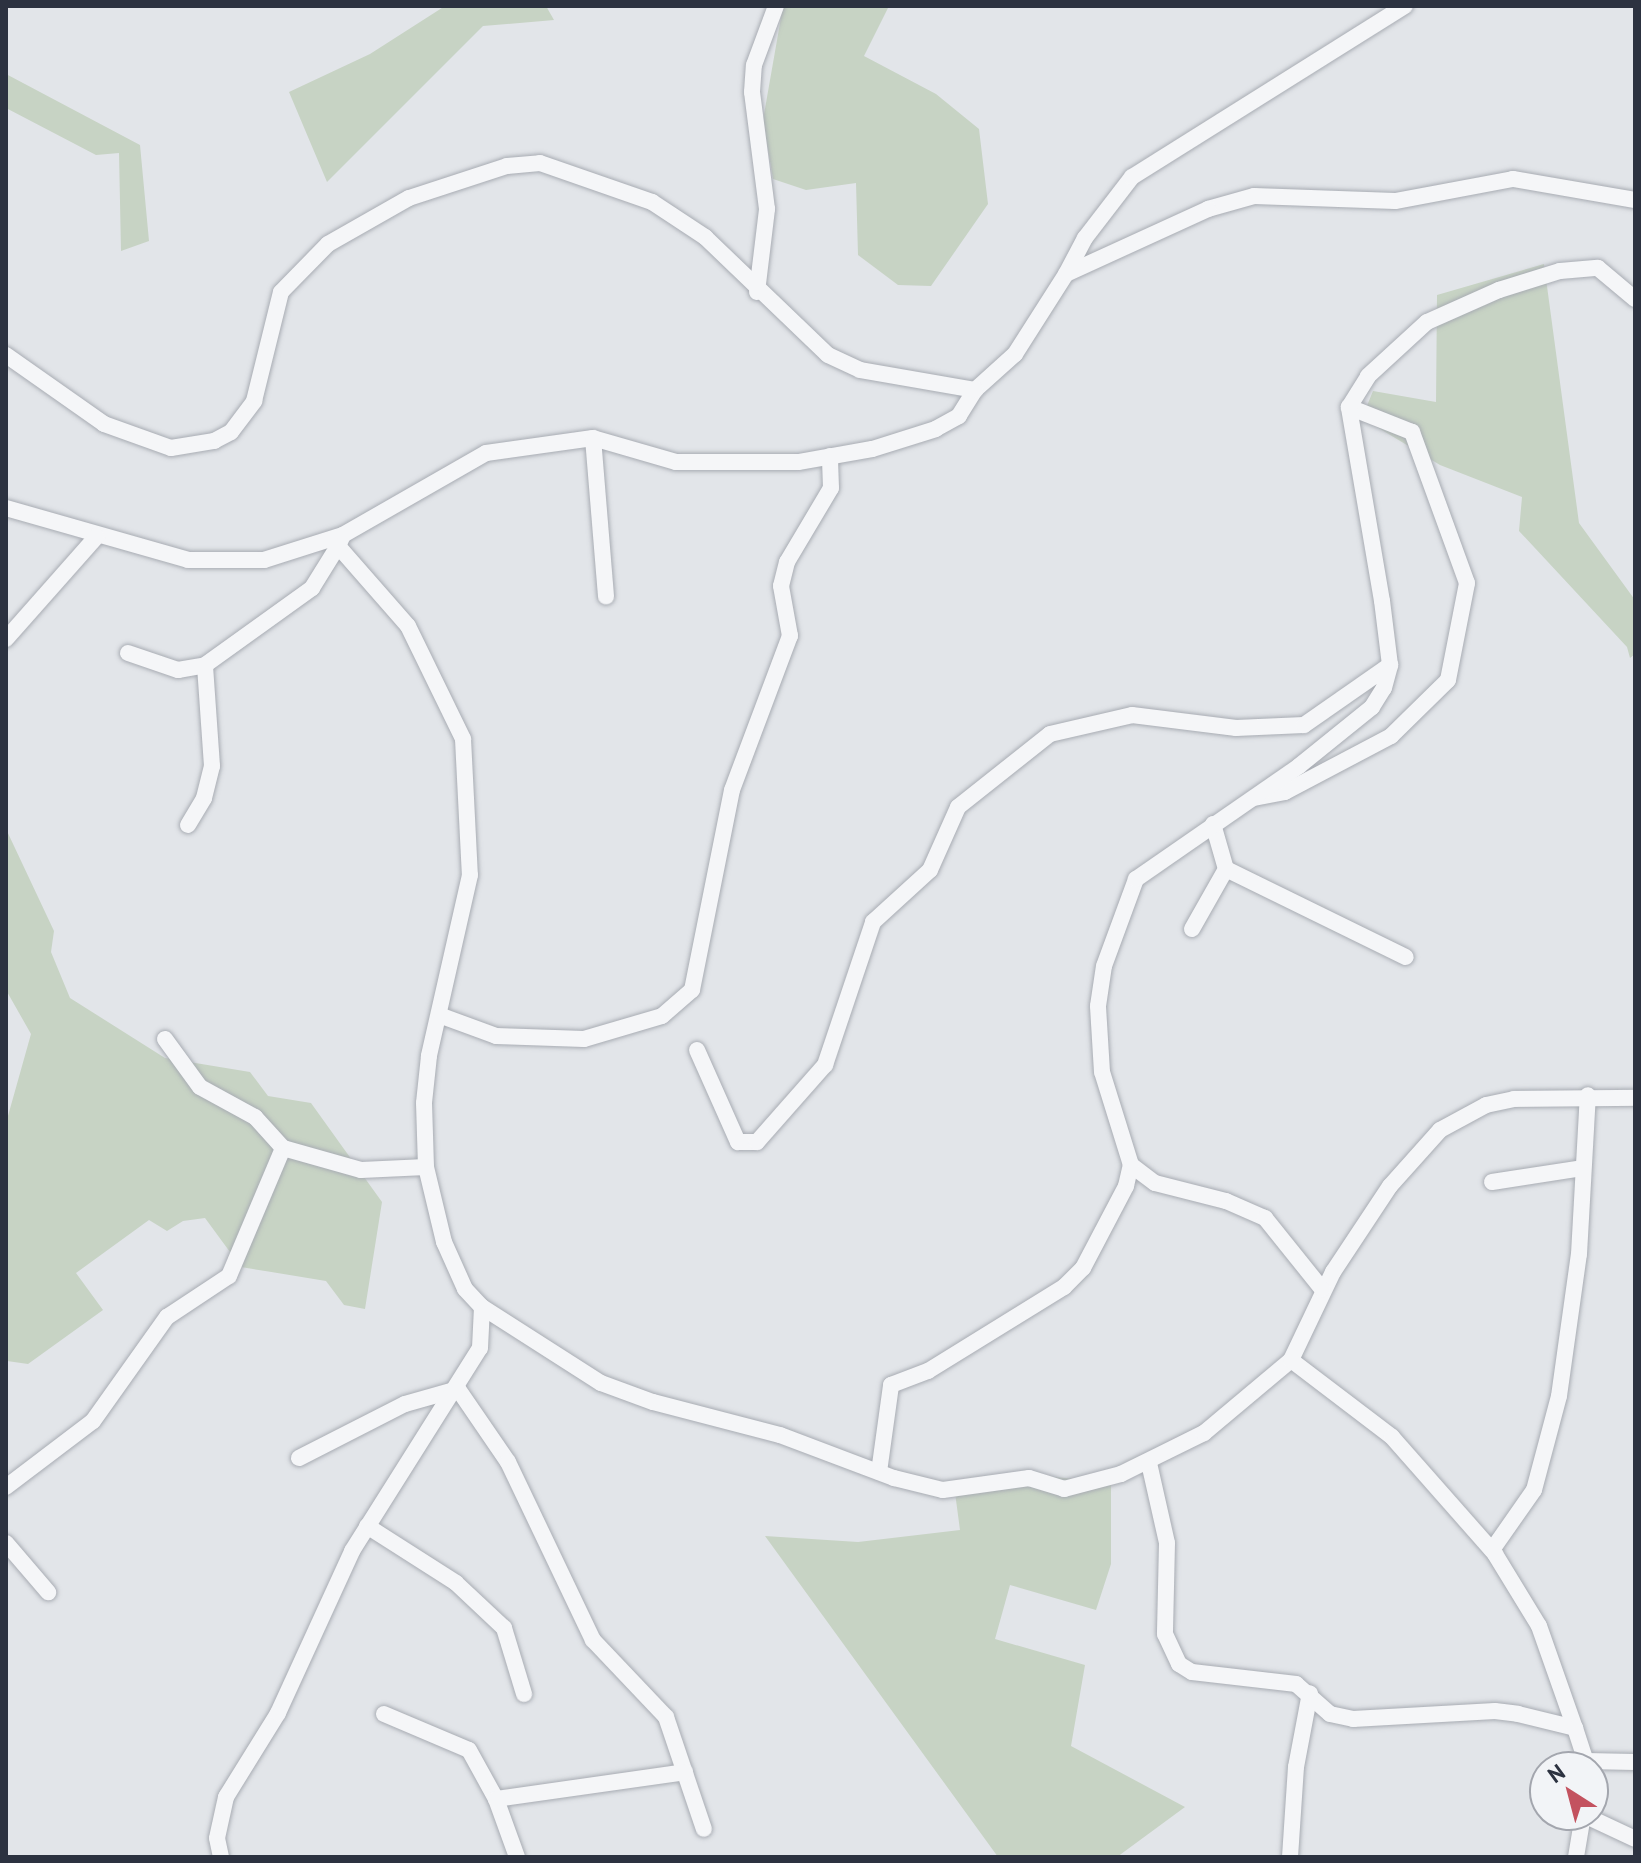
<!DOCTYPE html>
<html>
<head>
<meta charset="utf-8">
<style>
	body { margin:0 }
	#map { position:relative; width:1641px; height:1863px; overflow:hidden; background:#e2e5e9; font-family:"PT Sans",sans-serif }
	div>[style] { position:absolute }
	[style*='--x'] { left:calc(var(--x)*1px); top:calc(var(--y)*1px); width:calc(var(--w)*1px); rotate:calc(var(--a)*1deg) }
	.green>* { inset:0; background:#c7d3c4 }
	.roads { filter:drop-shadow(0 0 2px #a8acb3) drop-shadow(0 0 2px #a8acb3) }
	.street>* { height:16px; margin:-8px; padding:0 8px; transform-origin:8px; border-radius:8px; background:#f5f6f8 }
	span { translate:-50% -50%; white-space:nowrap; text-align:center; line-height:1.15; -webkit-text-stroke:6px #f2f4f7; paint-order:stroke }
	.frame { position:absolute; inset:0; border:8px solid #2c3240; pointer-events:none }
	.north { position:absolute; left:1529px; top:1751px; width:80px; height:80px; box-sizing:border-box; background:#f2f4f7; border:2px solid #a3a6ae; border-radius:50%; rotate:324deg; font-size:22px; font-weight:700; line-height:32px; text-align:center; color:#2c3240 }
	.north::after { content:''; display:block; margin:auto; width:28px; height:36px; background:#c3525f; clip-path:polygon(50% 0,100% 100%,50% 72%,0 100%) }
</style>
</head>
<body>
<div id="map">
	<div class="green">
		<div style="clip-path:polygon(445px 6px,546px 6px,554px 20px,483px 26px,327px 182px,289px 92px,370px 54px)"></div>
		<div style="clip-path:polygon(783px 6px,889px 6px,864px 56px,936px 94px,979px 129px,988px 204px,931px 286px,898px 285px,858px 255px,856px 183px,806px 190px,773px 179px,763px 120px)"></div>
		<div style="clip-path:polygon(6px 74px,140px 145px,149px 241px,121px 251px,119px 153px,96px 155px,6px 108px)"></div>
		<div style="clip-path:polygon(1544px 264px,1579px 523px,1635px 600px,1635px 654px,1630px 658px,1627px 647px,1519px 531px,1522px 497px,1440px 465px,1362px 418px,1373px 391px,1436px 402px,1437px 295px)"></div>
		<div style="clip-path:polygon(6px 829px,54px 931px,51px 952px,70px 998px,165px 1058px,250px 1072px,268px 1096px,311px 1103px,382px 1202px,365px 1309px,344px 1305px,326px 1281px,241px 1267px,205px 1218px,183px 1221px,167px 1231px,149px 1220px,76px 1273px,103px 1310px,28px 1364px,7px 1361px,6px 1123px,31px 1034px,6px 990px)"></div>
		<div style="clip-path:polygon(1031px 1475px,1111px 1482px,1111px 1564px,1096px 1610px,1010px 1585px,995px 1639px,1085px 1665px,1071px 1746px,1185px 1807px,1117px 1857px,998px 1857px,765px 1536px,858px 1542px,960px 1530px,954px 1485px)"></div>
	</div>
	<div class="roads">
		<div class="street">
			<div style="--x:1635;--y:200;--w:124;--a:-170.2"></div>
			<div style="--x:1513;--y:179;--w:120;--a:169.4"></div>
			<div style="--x:1395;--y:201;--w:141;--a:-178"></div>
			<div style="--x:1254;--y:196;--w:48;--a:164.2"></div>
			<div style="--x:1208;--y:209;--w:156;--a:155.4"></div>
			<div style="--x:1066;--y:274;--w:95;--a:122.5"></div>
			<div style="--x:1015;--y:354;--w:54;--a:138"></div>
			<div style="--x:975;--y:390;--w:31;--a:122"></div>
			<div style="--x:959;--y:416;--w:26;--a:151"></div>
			<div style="--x:936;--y:429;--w:67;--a:162.6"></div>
			<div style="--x:872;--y:449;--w:75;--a:170"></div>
			<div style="--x:798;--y:462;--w:122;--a:180"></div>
			<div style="--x:676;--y:462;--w:86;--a:-163.9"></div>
			<div style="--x:593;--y:438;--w:108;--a:172"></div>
			<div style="--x:486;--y:453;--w:165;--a:150.2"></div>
			<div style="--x:343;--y:535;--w:12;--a:114"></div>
			<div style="--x:338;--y:546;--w:106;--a:48.8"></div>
			<div style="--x:408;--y:626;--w:126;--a:64"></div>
			<div style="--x:463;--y:739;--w:136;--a:87.1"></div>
			<div style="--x:470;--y:875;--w:186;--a:102.8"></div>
			<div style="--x:429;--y:1056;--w:47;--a:96.1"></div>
			<div style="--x:424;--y:1103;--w:64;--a:88.2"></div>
			<div style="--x:426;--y:1167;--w:77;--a:76.5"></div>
			<div style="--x:444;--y:1242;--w:51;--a:65.9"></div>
			<div style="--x:465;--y:1289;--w:25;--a:47"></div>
			<div style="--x:482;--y:1307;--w:141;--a:32.6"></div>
			<div style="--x:601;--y:1383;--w:55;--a:20.1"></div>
			<div style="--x:653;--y:1402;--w:131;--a:14.6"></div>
			<div style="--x:780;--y:1435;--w:122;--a:20.7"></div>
			<div style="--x:894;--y:1478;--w:50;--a:13.8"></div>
			<div style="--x:943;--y:1490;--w:87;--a:-7.9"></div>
			<div style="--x:1029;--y:1478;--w:37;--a:17"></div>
			<div style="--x:1064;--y:1489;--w:59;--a:-14.7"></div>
			<div style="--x:1121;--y:1474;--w:93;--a:-26.3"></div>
			<div style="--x:1204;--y:1433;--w:114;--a:-40"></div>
			<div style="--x:1291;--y:1360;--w:98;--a:-64.5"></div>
			<div style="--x:1333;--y:1272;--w:103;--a:-56.5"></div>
			<div style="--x:1390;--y:1186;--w:75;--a:-48.2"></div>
			<div style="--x:1440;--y:1130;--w:52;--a:-28.5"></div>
			<div style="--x:1486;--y:1105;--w:29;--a:-12"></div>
			<div style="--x:1514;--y:1099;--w:121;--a:-0.5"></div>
			<div style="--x:1066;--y:274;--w:41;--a:-62.2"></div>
			<div style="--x:1085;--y:238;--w:77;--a:-52.4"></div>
			<div style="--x:1132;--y:177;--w:322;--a:-32.1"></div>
			<div style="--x:757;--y:292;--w:84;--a:-83.1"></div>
			<div style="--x:767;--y:209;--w:118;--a:-97.3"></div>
			<div style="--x:752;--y:92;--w:27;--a:-86"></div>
			<div style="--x:754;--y:65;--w:63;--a:-69.6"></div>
			<div style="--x:6;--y:355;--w:120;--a:35.1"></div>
			<div style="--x:104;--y:424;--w:71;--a:19.7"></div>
			<div style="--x:171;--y:448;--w:44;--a:-9.2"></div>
			<div style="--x:214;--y:441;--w:19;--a:-28"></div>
			<div style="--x:231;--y:432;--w:39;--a:-53"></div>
			<div style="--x:254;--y:401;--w:112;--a:-76.1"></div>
			<div style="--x:281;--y:292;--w:67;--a:-45.6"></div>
			<div style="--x:328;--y:244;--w:93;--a:-29.6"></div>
			<div style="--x:409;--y:198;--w:103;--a:-18.1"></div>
			<div style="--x:507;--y:166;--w:33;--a:-5"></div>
			<div style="--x:540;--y:163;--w:119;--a:19.2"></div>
			<div style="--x:652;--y:202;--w:64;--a:33.4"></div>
			<div style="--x:705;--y:237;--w:170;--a:43.8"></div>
			<div style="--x:828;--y:355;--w:35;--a:25"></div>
			<div style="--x:860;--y:370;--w:117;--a:9.9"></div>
			<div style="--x:593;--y:438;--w:159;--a:85.3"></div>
			<div style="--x:6;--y:508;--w:189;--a:15.9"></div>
			<div style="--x:188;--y:560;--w:76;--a:0"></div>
			<div style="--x:264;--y:560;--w:83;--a:-17.6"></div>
			<div style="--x:6;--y:639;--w:137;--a:-48.5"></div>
			<div style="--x:128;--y:653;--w:53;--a:18.8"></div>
			<div style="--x:178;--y:670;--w:27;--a:-10"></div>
			<div style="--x:205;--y:665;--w:132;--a:-35.7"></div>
			<div style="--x:312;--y:588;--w:49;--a:-58.2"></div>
			<div style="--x:1254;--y:798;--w:32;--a:-11"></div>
			<div style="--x:1285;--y:792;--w:120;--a:-27.8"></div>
			<div style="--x:1391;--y:736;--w:80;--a:-44.5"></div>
			<div style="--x:1448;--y:680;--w:99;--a:-78.9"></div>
			<div style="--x:1467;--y:583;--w:161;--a:-110"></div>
			<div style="--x:1412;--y:432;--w:68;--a:-158.4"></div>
			<div style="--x:1213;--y:824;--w:47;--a:73.9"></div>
			<div style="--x:1226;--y:869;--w:200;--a:26.1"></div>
			<div style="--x:188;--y:825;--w:31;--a:-59"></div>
			<div style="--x:204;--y:798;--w:33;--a:-76"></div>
			<div style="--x:212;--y:766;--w:101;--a:-94"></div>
			<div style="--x:1192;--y:929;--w:69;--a:-60.5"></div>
			<div style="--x:439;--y:1015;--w:61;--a:20.2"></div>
			<div style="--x:496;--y:1036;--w:88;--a:2"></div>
			<div style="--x:584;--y:1039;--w:81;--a:-16.4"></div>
			<div style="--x:662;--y:1016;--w:40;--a:-41"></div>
			<div style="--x:692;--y:990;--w:204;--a:-78.7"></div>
			<div style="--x:732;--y:790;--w:165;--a:-69.4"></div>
			<div style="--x:790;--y:636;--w:51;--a:-100.2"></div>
			<div style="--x:781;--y:586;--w:25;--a:-76"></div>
			<div style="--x:787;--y:562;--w:86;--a:-59.3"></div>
			<div style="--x:831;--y:488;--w:32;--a:-92"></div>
			<div style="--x:165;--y:1039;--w:59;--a:53.9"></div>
			<div style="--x:200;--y:1087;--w:63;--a:28.6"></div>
			<div style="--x:255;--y:1117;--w:42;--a:47.9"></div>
			<div style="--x:283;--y:1148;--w:81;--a:15.8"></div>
			<div style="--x:361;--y:1170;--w:65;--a:-2.6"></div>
			<div style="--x:697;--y:1050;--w:101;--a:66"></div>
			<div style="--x:738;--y:1142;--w:19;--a:0"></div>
			<div style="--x:757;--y:1142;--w:103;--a:-48.6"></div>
			<div style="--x:825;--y:1065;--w:151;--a:-71.4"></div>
			<div style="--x:873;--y:922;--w:77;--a:-42.4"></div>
			<div style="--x:930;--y:870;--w:69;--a:-66"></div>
			<div style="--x:958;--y:807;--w:117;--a:-38.4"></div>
			<div style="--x:1050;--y:734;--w:84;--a:-13"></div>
			<div style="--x:1132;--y:715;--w:105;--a:7.1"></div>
			<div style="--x:1236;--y:728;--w:68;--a:-2.5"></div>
			<div style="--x:1304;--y:725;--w:105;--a:-34.9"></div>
			<div style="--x:1131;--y:1165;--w:30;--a:37"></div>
			<div style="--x:1155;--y:1183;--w:73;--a:14.2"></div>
			<div style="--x:1226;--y:1201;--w:43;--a:23.6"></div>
			<div style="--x:1265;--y:1218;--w:91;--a:51.2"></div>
			<div style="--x:1492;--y:1182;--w:91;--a:-8.8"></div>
			<div style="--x:1291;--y:1360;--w:127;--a:37.3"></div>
			<div style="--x:1392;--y:1437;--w:156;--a:48.6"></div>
			<div style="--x:1495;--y:1554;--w:84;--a:58.6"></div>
			<div style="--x:1539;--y:1626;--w:108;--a:70.6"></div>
			<div style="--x:299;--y:1458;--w:119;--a:-27"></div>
			<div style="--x:405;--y:1404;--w:55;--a:-15.8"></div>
			<div style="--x:458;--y:1389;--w:88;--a:55.6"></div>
			<div style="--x:508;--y:1462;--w:197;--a:64.5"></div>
			<div style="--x:593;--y:1640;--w:106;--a:46.5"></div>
			<div style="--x:666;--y:1717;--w:118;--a:71.3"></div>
			<div style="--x:1149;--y:1463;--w:82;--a:77.3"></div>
			<div style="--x:1167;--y:1543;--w:91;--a:91.3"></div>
			<div style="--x:1165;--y:1634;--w:33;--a:65"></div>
			<div style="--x:1179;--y:1664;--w:15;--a:32"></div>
			<div style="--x:1192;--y:1672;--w:105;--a:6.6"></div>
			<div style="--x:1296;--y:1684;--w:45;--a:41.4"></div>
			<div style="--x:1330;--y:1714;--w:24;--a:12"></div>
			<div style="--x:1353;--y:1719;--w:142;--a:-3.2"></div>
			<div style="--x:1495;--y:1711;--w:23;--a:7"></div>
			<div style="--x:1518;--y:1714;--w:59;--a:13.8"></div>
			<div style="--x:1575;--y:1728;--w:35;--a:72"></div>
			<div style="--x:1586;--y:1761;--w:49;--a:1.2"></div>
			<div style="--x:879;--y:1472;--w:88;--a:-82.1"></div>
			<div style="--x:891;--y:1385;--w:40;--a:-21"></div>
			<div style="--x:928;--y:1371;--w:160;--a:-31.7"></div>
			<div style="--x:1064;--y:1287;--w:27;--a:-45"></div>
			<div style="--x:1083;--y:1268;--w:93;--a:-62.3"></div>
			<div style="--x:1126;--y:1186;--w:22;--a:-77"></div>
			<div style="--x:1131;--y:1165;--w:97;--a:-107.3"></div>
			<div style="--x:1102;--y:1072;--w:66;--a:-93.5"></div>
			<div style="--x:1098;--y:1006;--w:40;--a:-81.5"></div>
			<div style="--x:1104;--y:966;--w:93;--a:-69.8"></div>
			<div style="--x:1136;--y:879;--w:198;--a:-34.7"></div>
			<div style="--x:1299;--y:766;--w:94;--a:-38.9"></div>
			<div style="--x:1372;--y:707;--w:22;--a:-58"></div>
			<div style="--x:1384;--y:688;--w:24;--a:-75"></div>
			<div style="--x:1390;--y:665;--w:64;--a:-97.1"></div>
			<div style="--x:1382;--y:601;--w:197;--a:-99.7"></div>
			<div style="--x:1349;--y:407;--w:36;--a:-58"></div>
			<div style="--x:1368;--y:376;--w:80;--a:-42.5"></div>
			<div style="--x:1427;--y:322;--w:79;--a:-24"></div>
			<div style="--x:1499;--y:290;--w:64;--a:-17.3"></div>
			<div style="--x:1560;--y:271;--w:38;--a:-5"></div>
			<div style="--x:1598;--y:268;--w:48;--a:40"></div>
			<div style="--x:6;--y:1487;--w:109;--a:-37.2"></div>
			<div style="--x:93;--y:1421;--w:128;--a:-54.6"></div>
			<div style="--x:167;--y:1317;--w:74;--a:-33.5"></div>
			<div style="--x:229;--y:1276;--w:139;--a:-67.1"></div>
			<div style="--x:367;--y:1526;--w:106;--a:32.6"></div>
			<div style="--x:456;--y:1583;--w:66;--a:43.2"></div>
			<div style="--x:504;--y:1628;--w:69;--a:73.1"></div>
			<div style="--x:6;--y:1543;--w:65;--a:49.4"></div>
			<div style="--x:1492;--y:1550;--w:73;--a:-55"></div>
			<div style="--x:1534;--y:1490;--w:97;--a:-75.1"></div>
			<div style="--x:1559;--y:1396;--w:143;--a:-82"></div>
			<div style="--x:1579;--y:1254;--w:159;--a:-86.8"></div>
			<div style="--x:384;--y:1714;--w:92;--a:23"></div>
			<div style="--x:469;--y:1750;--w:56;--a:61.1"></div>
			<div style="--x:496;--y:1799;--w:62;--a:70.1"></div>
			<div style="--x:496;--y:1799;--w:191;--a:-8.1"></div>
			<div style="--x:1584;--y:1815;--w:56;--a:25.2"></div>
			<div style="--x:221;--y:1857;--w:19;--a:-102"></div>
			<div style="--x:217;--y:1838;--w:42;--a:-77.6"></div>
			<div style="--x:226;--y:1797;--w:99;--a:-58.2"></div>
			<div style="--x:278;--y:1713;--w:178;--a:-65.4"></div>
			<div style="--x:352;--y:1551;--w:240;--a:-57.8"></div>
			<div style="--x:480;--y:1348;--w:41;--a:-87.2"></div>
			<div style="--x:1290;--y:1857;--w:90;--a:-86.2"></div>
			<div style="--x:1296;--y:1767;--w:75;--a:-79.3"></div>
			<div style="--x:1576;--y:1857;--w:43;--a:-80.5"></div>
		</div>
	</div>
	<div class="frame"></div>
	<div class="north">N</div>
</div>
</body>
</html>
